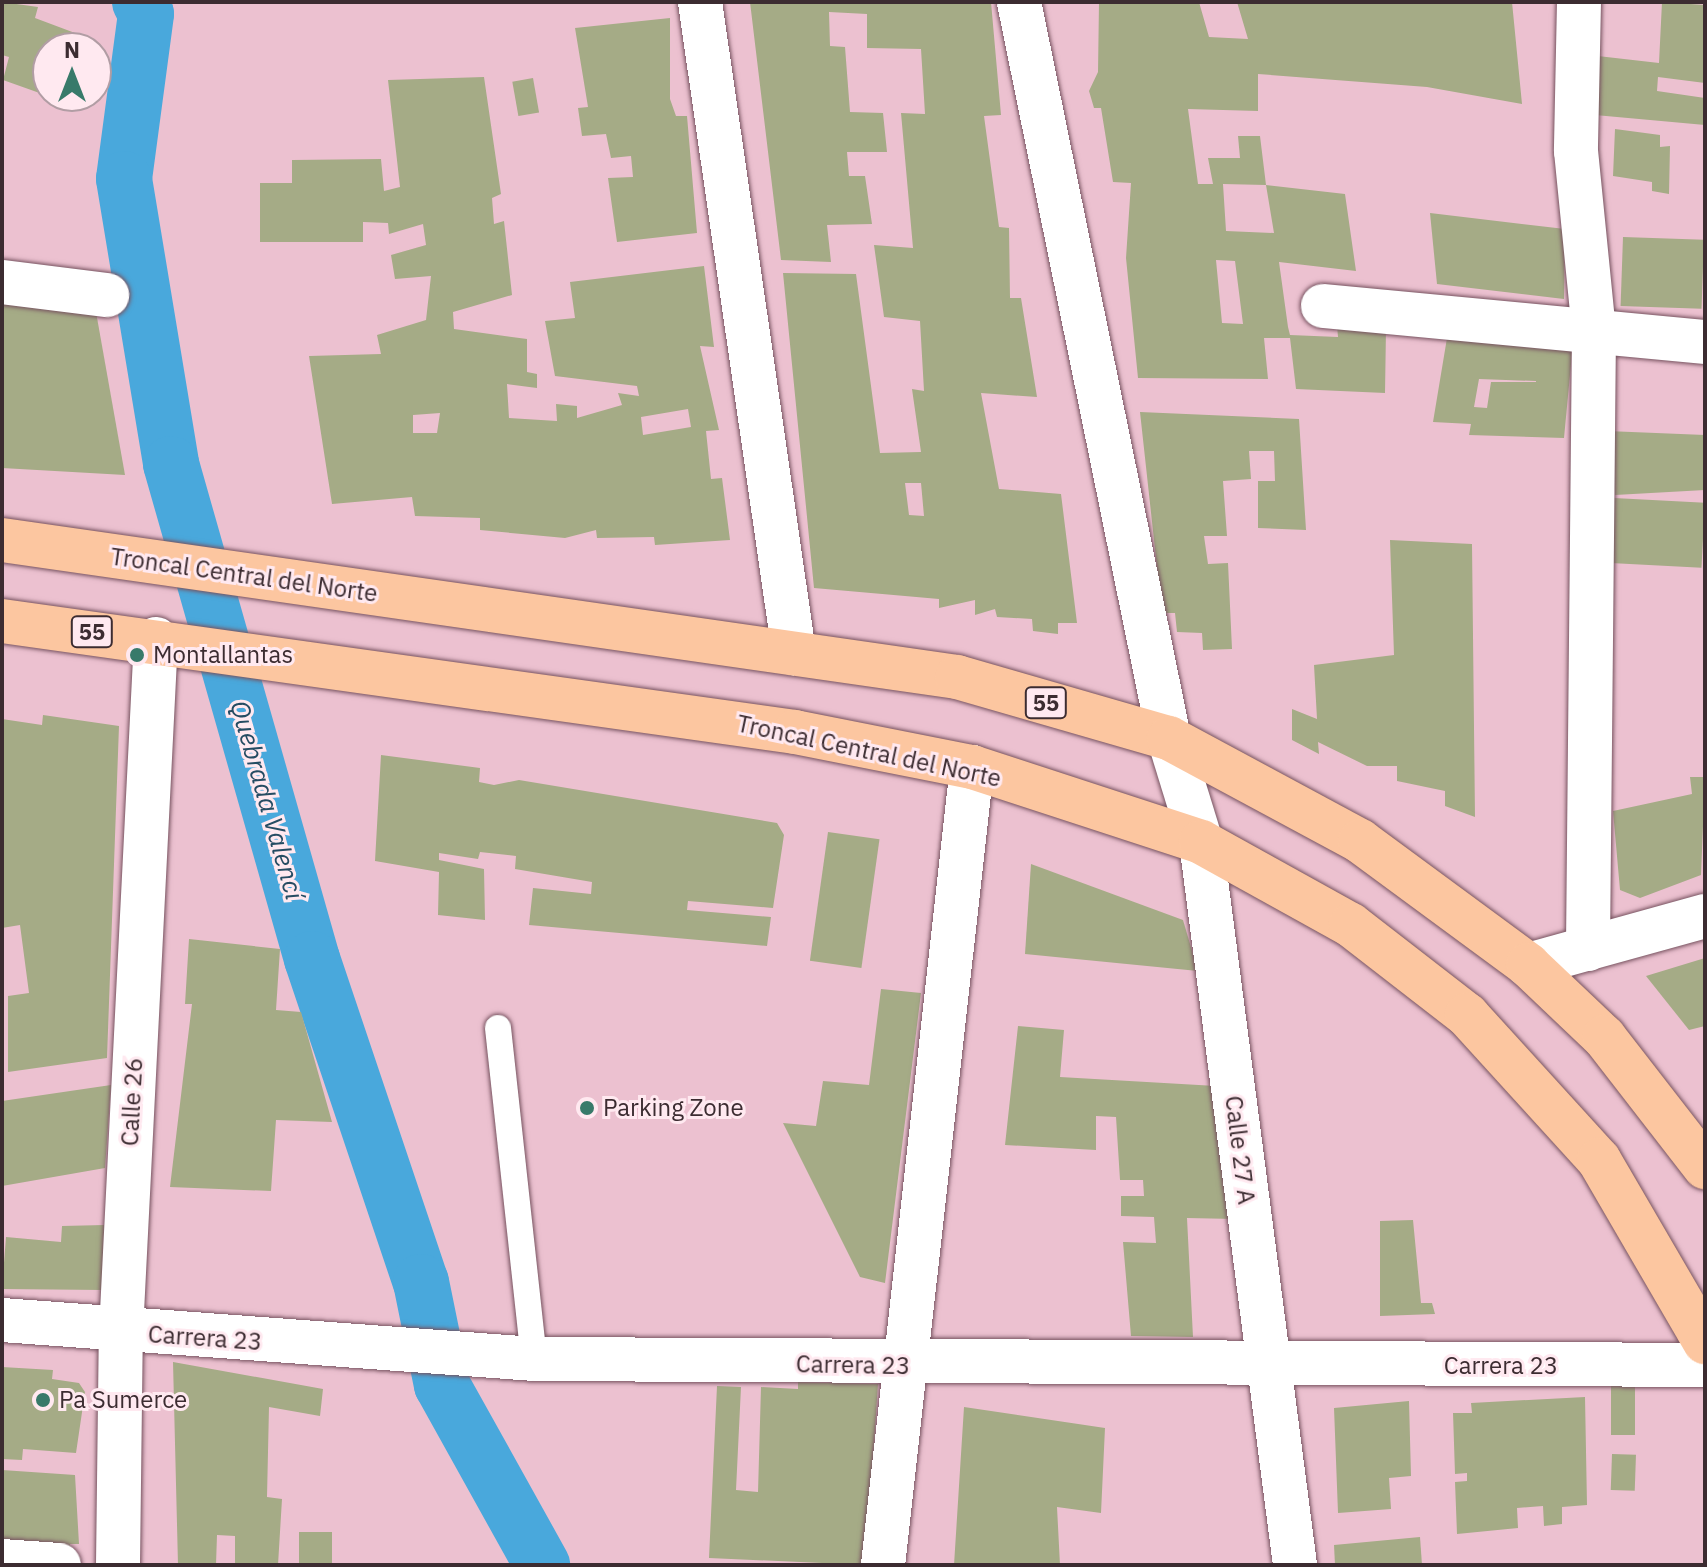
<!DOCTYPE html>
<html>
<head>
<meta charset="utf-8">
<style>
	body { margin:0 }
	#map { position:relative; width:1707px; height:1567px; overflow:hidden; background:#ecc1d0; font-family:"IBM Plex Sans",sans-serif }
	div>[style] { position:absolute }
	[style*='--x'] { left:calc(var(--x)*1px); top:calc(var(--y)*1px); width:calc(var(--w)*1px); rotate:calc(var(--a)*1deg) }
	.canal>* { height:56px; margin:-28px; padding:0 28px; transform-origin:28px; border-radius:28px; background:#49a8dc }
	.building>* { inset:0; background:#a5ab86; transform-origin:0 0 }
	.roads { filter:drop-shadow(0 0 2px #775360) drop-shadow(0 0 2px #775360) }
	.service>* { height:26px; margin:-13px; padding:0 13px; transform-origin:13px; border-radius:13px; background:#fff }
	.minor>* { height:44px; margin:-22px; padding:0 22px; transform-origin:22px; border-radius:22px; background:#fff }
	.trunk>* { height:44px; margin:-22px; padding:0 22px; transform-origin:22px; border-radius:22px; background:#fcc6a0 }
	.dots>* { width:22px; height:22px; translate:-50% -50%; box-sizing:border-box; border:4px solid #ffe9f0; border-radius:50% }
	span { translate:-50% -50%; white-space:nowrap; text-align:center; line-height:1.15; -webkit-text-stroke:6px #ffe9f0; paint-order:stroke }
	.shield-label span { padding:2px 6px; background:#ffe9f0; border:2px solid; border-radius:6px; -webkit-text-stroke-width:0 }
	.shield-label { font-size:22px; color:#3c2c31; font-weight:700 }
	.street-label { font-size:24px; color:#3c2c31 }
	.poi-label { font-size:24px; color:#3c2c31 }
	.left { translate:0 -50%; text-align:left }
	.water-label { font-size:26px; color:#254c63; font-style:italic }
	.frame { position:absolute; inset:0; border:4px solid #3c2c31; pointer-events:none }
	.north { position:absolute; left:32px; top:32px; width:80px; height:80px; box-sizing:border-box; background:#ffe9f0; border:2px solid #b19da4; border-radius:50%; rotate:0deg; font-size:22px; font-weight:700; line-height:32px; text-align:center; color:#3c2c31 }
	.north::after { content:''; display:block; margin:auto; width:28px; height:36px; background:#387a6a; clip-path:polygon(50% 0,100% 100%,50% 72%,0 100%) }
</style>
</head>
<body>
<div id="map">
	<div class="canal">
		<div style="--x:140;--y:2;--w:13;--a:63"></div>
		<div style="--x:146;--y:14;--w:166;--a:97.6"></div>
		<div style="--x:124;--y:179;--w:289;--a:80.6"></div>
		<div style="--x:171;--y:464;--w:515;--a:74.1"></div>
		<div style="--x:312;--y:959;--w:341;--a:71.4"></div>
		<div style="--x:421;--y:1282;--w:105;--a:78.5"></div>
		<div style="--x:442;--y:1385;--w:206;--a:60.9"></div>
	</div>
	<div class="building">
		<div style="clip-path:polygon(2px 2px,38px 7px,35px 18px,83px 36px,79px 48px,48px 48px,48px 96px,3px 80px,9px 57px,2px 55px)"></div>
		<div style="clip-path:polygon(evenodd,750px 2px,991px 2px,1001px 115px,984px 116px,999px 227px,1009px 228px,1010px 298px,1021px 298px,1037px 397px,981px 393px,999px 489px,1061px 494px,1077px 623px,1058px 623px,1058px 634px,1033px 631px,1032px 619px,997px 617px,995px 609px,975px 615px,975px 600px,939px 608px,939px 599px,814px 588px,783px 273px,856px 274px,880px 453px,921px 452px,912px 389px,924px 391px,920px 321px,884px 317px,874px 245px,913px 248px,901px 113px,925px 114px,921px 49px,867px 48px,867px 14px,829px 12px,830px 46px,845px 47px,850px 112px,883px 113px,887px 152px,847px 152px,849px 176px,865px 176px,872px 224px,827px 225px,831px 262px,781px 260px,750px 2px,905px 483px,921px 483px,924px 516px,909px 515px,905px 483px)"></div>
		<div style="clip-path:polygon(evenodd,1099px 2px,1199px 2px,1209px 37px,1248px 39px,1237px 2px,1512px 2px,1522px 104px,1427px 87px,1258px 74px,1258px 111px,1188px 109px,1198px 184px,1213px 184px,1208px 158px,1240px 158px,1238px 136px,1260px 136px,1266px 185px,1223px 184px,1226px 231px,1274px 233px,1266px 185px,1345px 194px,1356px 271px,1279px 262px,1288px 327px,1290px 335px,1338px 337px,1337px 325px,1386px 329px,1385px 393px,1296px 389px,1290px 338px,1264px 338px,1268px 379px,1138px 378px,1126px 258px,1131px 183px,1113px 182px,1101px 108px,1094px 108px,1089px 91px,1098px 72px,1099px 2px,1216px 260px,1235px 261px,1243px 324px,1222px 323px,1216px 260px)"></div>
		<div style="clip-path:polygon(1662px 2px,1705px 5px,1705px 83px,1658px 77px,1657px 91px,1705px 98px,1705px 125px,1584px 114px,1589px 55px,1659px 63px)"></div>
		<div style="clip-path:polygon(670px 18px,670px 99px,676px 116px,687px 116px,697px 233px,617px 242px,608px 178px,633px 177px,631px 156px,611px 158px,606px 134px,582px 136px,578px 108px,588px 107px,575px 28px)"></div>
		<div style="clip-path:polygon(evenodd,484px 77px,501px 194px,492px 198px,494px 224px,504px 221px,512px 295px,453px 312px,454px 329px,527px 339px,527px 372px,537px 374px,537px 388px,507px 384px,509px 418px,557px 421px,556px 404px,577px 406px,577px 418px,622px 405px,618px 393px,639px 396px,637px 386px,555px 376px,545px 321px,575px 318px,570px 282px,704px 266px,714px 347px,700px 346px,719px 430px,706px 431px,711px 479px,722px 478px,730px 540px,655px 545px,654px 537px,597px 538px,596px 530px,565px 538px,480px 530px,480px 518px,415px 516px,412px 497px,332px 504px,309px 356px,381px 354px,377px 335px,426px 320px,431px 276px,395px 279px,391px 255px,426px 245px,423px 224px,389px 234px,388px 223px,363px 222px,363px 242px,260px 242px,260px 183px,292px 183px,292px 160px,381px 159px,384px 191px,400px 187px,388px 80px,484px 77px,688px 409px,691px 427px,643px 435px,641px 417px,688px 409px,484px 77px,440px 413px,437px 433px,413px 433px,413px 415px,440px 413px)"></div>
		<div style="left:533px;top:78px;width:35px;height:21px;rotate:80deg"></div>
		<div style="clip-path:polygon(1615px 129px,1660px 135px,1660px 147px,1670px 146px,1669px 194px,1652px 191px,1652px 182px,1613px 176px)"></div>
		<div style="clip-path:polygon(1430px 213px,1565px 229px,1564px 299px,1437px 284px)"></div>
		<div style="left:1623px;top:237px;width:81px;height:69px;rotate:2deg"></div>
		<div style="clip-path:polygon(2px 300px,96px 312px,125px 475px,2px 468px)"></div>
		<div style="clip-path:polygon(evenodd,1447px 338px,1573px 343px,1564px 438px,1469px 435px,1471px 424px,1433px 422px,1447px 338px,1479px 379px,1536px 381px,1536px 382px,1491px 382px,1487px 408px,1474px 407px,1479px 379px)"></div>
		<div style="clip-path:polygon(1140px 412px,1299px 419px,1306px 530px,1258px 528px,1258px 481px,1275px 481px,1274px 451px,1249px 451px,1251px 479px,1223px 481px,1227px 536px,1204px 536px,1208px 564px,1228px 563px,1232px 649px,1203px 650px,1202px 633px,1177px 632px,1175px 613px,1162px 613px)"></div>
		<div style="clip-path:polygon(1607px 431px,1705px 435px,1705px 490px,1615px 495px)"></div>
		<div style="left:1614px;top:498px;width:91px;height:65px;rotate:3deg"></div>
		<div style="clip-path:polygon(1390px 540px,1472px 544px,1475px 817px,1445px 806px,1445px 791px,1397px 781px,1397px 766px,1367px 766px,1318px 742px,1319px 754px,1292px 740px,1292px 709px,1317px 719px,1314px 665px,1394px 655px)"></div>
		<div style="clip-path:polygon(43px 715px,119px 726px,107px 1058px,8px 1072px,8px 996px,29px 993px,20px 925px,2px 928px,2px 719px,42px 725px)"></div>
		<div style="clip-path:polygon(381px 755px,480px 768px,479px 782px,494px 785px,519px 780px,777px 823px,784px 835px,773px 908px,688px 901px,687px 910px,771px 917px,767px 946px,529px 925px,533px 888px,591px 894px,592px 882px,515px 869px,516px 856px,480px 852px,478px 859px,439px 853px,439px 860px,484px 869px,485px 920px,438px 915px,439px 872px,375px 861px)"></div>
		<div style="clip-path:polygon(1690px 777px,1705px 777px,1701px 875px,1640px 898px,1620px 890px,1613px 811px,1692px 794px)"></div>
		<div style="left:828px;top:832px;width:52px;height:130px;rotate:8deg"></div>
		<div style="clip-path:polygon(1031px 864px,1183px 920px,1198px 971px,1025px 954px)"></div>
		<div style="clip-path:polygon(189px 939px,280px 949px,276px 1010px,301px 1012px,332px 1122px,276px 1120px,271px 1191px,170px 1187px,192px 1004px,185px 1004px)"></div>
		<div style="clip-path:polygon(1705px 958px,1705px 1026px,1689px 1030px,1646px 976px)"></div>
		<div style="clip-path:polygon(881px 989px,921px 993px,885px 1283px,860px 1277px,783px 1123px,816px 1126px,823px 1081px,869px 1085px)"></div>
		<div style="clip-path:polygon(1018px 1026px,1064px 1030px,1060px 1077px,1216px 1086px,1235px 1219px,1187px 1218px,1193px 1337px,1131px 1336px,1123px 1242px,1156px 1243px,1154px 1217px,1121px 1216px,1121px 1196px,1144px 1196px,1143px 1180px,1120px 1180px,1116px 1117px,1096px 1116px,1096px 1150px,1005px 1145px)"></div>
		<div style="clip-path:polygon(111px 1085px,105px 1168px,2px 1186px,2px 1101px)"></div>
		<div style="clip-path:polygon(1413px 1220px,1421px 1303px,1432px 1303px,1435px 1314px,1380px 1316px,1380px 1221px)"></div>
		<div style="clip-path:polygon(104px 1225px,103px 1290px,2px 1289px,6px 1237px,61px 1242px,62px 1226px)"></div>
		<div style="clip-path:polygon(173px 1362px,323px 1389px,320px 1416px,269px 1407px,267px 1497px,282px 1499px,278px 1565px,235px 1565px,235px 1536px,217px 1535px,216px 1565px,178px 1565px)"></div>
		<div style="clip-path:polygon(2px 1367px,53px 1370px,52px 1379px,79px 1383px,85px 1392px,76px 1453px,23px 1449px,22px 1460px,2px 1459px)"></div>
		<div style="clip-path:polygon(798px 1382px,878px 1384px,866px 1565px,709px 1558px,717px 1386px,741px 1387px,736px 1490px,758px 1492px,761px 1387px,798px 1389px)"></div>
		<div style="left:1611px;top:1386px;width:24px;height:49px"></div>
		<div style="clip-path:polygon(1585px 1397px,1587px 1505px,1562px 1507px,1562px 1524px,1544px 1526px,1543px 1506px,1517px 1508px,1518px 1528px,1457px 1534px,1455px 1482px,1467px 1481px,1467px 1473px,1455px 1474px,1453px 1413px,1472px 1413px,1471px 1403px)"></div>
		<div style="clip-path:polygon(1409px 1401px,1411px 1476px,1389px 1478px,1391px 1509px,1338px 1513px,1334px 1408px)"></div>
		<div style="clip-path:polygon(964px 1407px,1105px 1428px,1101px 1513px,1057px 1507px,1060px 1565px,954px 1565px)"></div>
		<div style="left:1612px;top:1454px;width:24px;height:36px;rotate:2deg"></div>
		<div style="clip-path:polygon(2px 1470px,75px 1475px,79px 1544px,70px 1544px,70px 1552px,2px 1547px)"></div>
		<div style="left:332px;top:1532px;width:33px;height:33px;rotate:90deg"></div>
		<div style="clip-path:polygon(1420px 1537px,1422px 1565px,1335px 1565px,1334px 1545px)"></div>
	</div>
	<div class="roads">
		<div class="service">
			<div style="--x:498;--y:1028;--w:333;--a:83.8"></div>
		</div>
		<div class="minor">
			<div style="--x:700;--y:2;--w:658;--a:81.78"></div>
			<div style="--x:1019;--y:2;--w:751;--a:78.48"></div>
			<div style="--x:1169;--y:738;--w:109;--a:72.9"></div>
			<div style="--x:1201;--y:842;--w:729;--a:82.59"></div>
			<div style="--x:1579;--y:2;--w:149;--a:91.2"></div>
			<div style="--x:1576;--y:151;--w:182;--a:84.3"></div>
			<div style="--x:1594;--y:332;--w:617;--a:90.56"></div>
			<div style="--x:2;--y:282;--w:106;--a:7.1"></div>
			<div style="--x:1323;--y:306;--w:384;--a:5.4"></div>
			<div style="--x:1528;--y:965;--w:184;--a:-15.5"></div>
			<div style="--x:2;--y:1320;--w:533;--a:4.19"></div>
			<div style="--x:534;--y:1359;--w:1171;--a:0.29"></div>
			<div style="--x:2;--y:1561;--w:57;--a:4"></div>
			<div style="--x:118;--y:1565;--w:233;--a:-89.3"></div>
			<div style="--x:121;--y:1332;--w:694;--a:-87.11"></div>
			<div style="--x:883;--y:1565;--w:803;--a:-83.64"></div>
		</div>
		<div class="trunk">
			<div style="--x:2;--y:540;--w:965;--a:8.16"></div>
			<div style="--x:957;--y:677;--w:221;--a:16.1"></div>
			<div style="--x:1169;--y:738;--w:217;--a:28.3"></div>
			<div style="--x:1360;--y:841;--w:209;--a:36.4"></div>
			<div style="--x:1528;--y:965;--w:105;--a:43.5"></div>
			<div style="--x:1604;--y:1037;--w:165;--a:52.2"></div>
			<div style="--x:2;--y:621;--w:801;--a:7.97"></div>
			<div style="--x:795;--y:732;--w:180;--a:11.2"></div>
			<div style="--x:972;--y:767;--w:241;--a:18.1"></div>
			<div style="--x:1201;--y:842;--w:171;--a:29"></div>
			<div style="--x:1351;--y:925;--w:147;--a:37.8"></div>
			<div style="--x:1467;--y:1015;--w:196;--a:47.7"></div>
			<div style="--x:1599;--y:1160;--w:211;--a:59.8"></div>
		</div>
	</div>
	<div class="dots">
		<div style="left:137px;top:655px;background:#387a6a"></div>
		<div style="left:587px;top:1108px;background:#387a6a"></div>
		<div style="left:43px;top:1400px;background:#387a6a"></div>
	</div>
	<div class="shield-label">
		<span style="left:92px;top:632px">55</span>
		<span style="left:1046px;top:703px">55</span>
	</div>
	<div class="street-label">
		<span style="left:244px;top:575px;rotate:8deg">Troncal Central del Norte</span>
		<span style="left:869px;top:751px;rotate:12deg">Troncal Central del Norte</span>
		<span style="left:132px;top:1102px;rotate:-87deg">Calle 26</span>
		<span style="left:1240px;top:1150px;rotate:83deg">Calle 27 A</span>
		<span style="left:205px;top:1338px;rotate:4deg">Carrera 23</span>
		<span style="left:853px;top:1365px;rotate:1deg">Carrera 23</span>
		<span style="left:1501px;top:1366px">Carrera 23</span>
	</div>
	<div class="poi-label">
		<span class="left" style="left:153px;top:655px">Montallantas</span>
		<span class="left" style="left:603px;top:1108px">Parking Zone</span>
		<span class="left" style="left:59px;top:1400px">Pa Sumerce</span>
	</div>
	<div class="water-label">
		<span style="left:267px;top:800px;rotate:74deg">Quebrada Valencí</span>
	</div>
	<div class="frame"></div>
	<div class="north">N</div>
</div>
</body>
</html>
